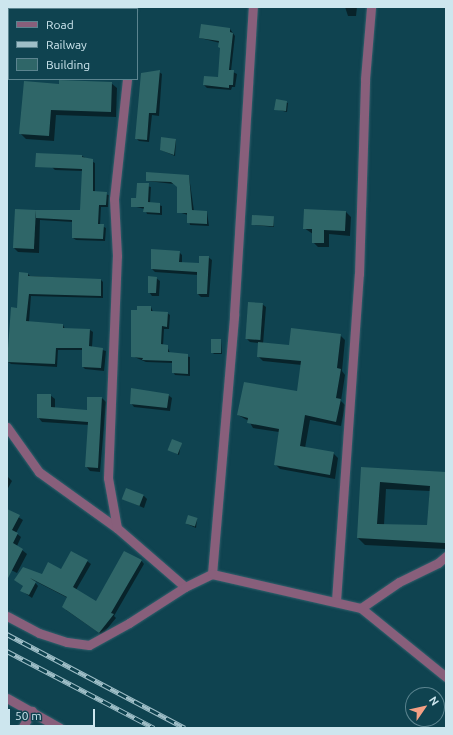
<!DOCTYPE html>
<html>
<head>
<meta charset="utf-8">
<style>
	body { margin:0 }
	#map { position:relative; width:453px; height:735px; overflow:hidden; background:#0f4350; font-family:Ubuntu,sans-serif }
	div>[style] { position:absolute }
	[style*='--x'] { left:calc(var(--x)*1px); top:calc(var(--y)*1px); width:calc(var(--w)*1px); rotate:calc(var(--a)*1deg) }
	.shadow>* { inset:0; background:#0007 }
	.building>* { inset:0; background:#2f6668; transform-origin:0 0 }
	.roads { filter:drop-shadow(0 0 1px #31606c) drop-shadow(0 0 1px #31606c) }
	.street>* { height:9px; margin:-4.5px; padding:0 4.5px; transform-origin:4.5px; border-radius:4.5px; background:#885f7b }
	.rail>* { height:4.5px; margin-top:-2.25px; transform-origin:0; background:repeating-linear-gradient(90deg,#0f4350 0 9px,#9ebec7 0 18px); box-sizing:border-box; border-block:1px solid #9ebec7 }
	span { translate:-50% -50%; white-space:nowrap; text-align:center; line-height:1.15; -webkit-text-stroke:4px #0f4350; paint-order:stroke }
	.frame { position:absolute; inset:0; border:8px solid #cde6ee; pointer-events:none }
	.legend { position:absolute; left:8px; top:8px; width:130px; height:72px; box-sizing:border-box; background:#0f4350; border:1px solid #5b848f; margin:0; padding:5px 7px; list-style:none; font-size:12px; color:#cde6ee }
	.legend li { display:flex; align-items:center; gap:8px; height:20px }
	.legend b { width:20px; border:1px solid #5b848f }
	.north { position:absolute; left:405px; top:687px; width:40px; height:40px; box-sizing:border-box; background:#0f4350; border:1px solid #5b848f; border-radius:50%; rotate:56deg; font-size:11px; font-weight:700; line-height:16px; text-align:center; color:#cde6ee }
	.north::after { content:''; display:block; margin:auto; width:14px; height:18px; background:#f39f84; clip-path:polygon(50% 0,100% 100%,50% 72%,0 100%) }
	.scale { position:absolute; left:8px; top:709px; width:87px; height:18px; box-sizing:border-box; border:2px solid #cde6ee; border-top:0; padding-left:5px; font-size:12px; line-height:14px; white-space:nowrap; color:#cde6ee; -webkit-text-stroke:3px #0f4350; paint-order:stroke }
</style>
</head>
<body>
<div id="map">
	<div class="shadow">
		<div style="clip-path:polygon(345px 7px,357px 7px,356px 16px,348px 16px)"></div>
		<div style="clip-path:polygon(230px 29px,235px 36px,231px 71px,237px 74px,235px 87px,232px 87px,231px 90px,207px 88px,204px 85px,219px 78px,221px 49px,220px 43px,200px 38px)"></div>
		<div style="clip-path:polygon(159px 72px,162px 74px,159px 116px,152px 115px,149px 142px,139px 141px,136px 138px)"></div>
		<div style="clip-path:polygon(111px 83px,117px 88px,116px 117px,56px 115px,54px 141px,26px 139px,20px 133px,60px 85px)"></div>
		<div style="clip-path:polygon(277px 100px,288px 103px,287px 112px,275px 109px)"></div>
		<div style="clip-path:polygon(176px 140px,175px 156px,161px 150px)"></div>
		<div style="clip-path:polygon(82px 156px,95px 163px,95px 192px,109px 195px,108px 207px,101px 207px,100px 225px,106px 228px,105px 241px,76px 240px,73px 238px,73px 222px,40px 220px,39px 253px,18px 252px,14px 248px,35px 211px,81px 211px,83px 171px,55px 170px,52px 167px)"></div>
		<div style="clip-path:polygon(189px 176px,194px 211px,207px 212px,209px 226px,190px 225px,188px 215px,178px 212px,178px 187px,174px 184px,147px 181px)"></div>
		<div style="clip-path:polygon(138px 184px,151px 187px,150px 203px,162px 206px,162px 215px,147px 214px,145px 209px,132px 206px,137px 199px)"></div>
		<div style="clip-path:polygon(346px 212px,351px 217px,350px 236px,329px 234px,329px 247px,318px 247px,313px 242px,313px 234px,304px 228px)"></div>
		<div style="clip-path:polygon(273px 217px,274px 227px,253px 225px)"></div>
		<div style="clip-path:polygon(152px 250px,179px 252px,182px 255px,182px 263px,200px 264px,208px 257px,212px 260px,209px 297px,201px 297px,198px 294px,198px 275px,155px 272px,152px 269px)"></div>
		<div style="clip-path:polygon(28px 274px,30px 276px,101px 280px,103px 282px,103px 298px,31px 296px,29px 322px,63px 325px,65px 329px,90px 330px,93px 332px,92px 347px,106px 351px,104px 371px,85px 369px,83px 367px,83px 350px,58px 350px,57px 367px,11px 364px,8px 362px)"></div>
		<div style="clip-path:polygon(156px 278px,160px 281px,159px 296px,152px 296px,149px 292px)"></div>
		<div style="clip-path:polygon(262px 304px,266px 307px,263px 344px,290px 346px,340px 335px,345px 340px,342px 371px,345px 375px,341px 401px,345px 405px,341px 426px,310px 420px,305px 448px,333px 453px,338px 458px,335px 479px,280px 469px,275px 464px,279px 432px,253px 428px,249px 421px,238px 415px,298px 392px,302px 365px,263px 361px,258px 356px,259px 343px,250px 342px,247px 339px)"></div>
		<div style="clip-path:polygon(151px 307px,153px 312px,167px 313px,170px 315px,169px 329px,164px 329px,163px 346px,167px 346px,170px 353px,190px 357px,190px 376px,175px 375px,173px 372px,173px 363px,146px 362px,132px 356px)"></div>
		<div style="clip-path:polygon(221px 340px,222px 354px,214px 354px,212px 352px)"></div>
		<div style="clip-path:polygon(50px 395px,55px 399px,55px 408px,88px 411px,102px 398px,106px 402px,100px 472px,90px 471px,86px 466px,89px 425px,42px 422px,38px 417px)"></div>
		<div style="clip-path:polygon(168px 395px,172px 398px,170px 411px,134px 407px,131px 403px)"></div>
		<div style="clip-path:polygon(181px 444px,179px 455px,169px 450px)"></div>
		<div style="clip-path:polygon(evenodd,362px 468px,446px 473px,446px 549px,365px 545px,358px 538px,362px 468px,386px 489px,430px 491px,428px 526px,384px 525px,386px 489px)"></div>
		<div style="clip-path:polygon(7px 476px,12px 481px,7px 490px)"></div>
		<div style="clip-path:polygon(144px 496px,147px 499px,144px 508px,123px 499px)"></div>
		<div style="clip-path:polygon(7px 510px,23px 520px,16px 533px,21px 537px,17px 546px,27px 554px,17px 573px,7px 568px)"></div>
		<div style="clip-path:polygon(197px 519px,196px 528px,187px 524px)"></div>
		<div style="clip-path:polygon(141px 560px,144px 564px,114px 616px,116px 618px,102px 635px,66px 610px,68px 598px,33px 580px,38px 586px,32px 598px,22px 591px,24px 586px,16px 580px,42px 576px,87px 561px,91px 564px,76px 590px,96px 602px)"></div>
	</div>
	<div class="building">
		<div style="clip-path:polygon(201px 24px,230px 28px,230px 32px,233px 33px,229px 70px,234px 70px,233px 85px,229px 85px,229px 88px,203px 85px,204px 76px,218px 77px,220px 48px,218px 47px,219px 41px,199px 38px)"></div>
		<div style="clip-path:polygon(160px 70px,156px 113px,149px 113px,147px 140px,135px 139px,141px 73px)"></div>
		<div style="clip-path:polygon(59px 80px,112px 82px,111px 112px,51px 110px,49px 136px,19px 134px,24px 81px,59px 84px)"></div>
		<div style="clip-path:polygon(276px 99px,287px 101px,286px 111px,274px 110px)"></div>
		<div style="clip-path:polygon(161px 137px,176px 139px,174px 155px,160px 150px)"></div>
		<div style="clip-path:polygon(36px 153px,82px 155px,82px 157px,93px 159px,93px 191px,107px 192px,106px 205px,99px 205px,98px 224px,104px 224px,103px 239px,72px 238px,72px 220px,36px 218px,36px 210px,80px 210px,82px 169px,35px 167px)"></div>
		<div style="clip-path:polygon(146px 172px,189px 175px,192px 210px,207px 211px,207px 224px,187px 223px,187px 213px,177px 213px,177px 187px,171px 182px,146px 181px)"></div>
		<div style="clip-path:polygon(137px 183px,149px 183px,148px 202px,160px 203px,160px 213px,143px 212px,144px 207px,131px 207px,131px 198px,136px 198px)"></div>
		<div style="left:15px;top:209px;width:21px;height:39px;rotate:3deg"></div>
		<div style="clip-path:polygon(304px 209px,346px 211px,345px 231px,324px 230px,324px 243px,312px 243px,312px 229px,303px 229px)"></div>
		<div style="left:252px;top:215px;width:22px;height:10px;rotate:3deg"></div>
		<div style="clip-path:polygon(151px 249px,180px 251px,179px 262px,199px 263px,199px 256px,209px 256px,207px 294px,197px 294px,197px 272px,151px 269px)"></div>
		<div style="clip-path:polygon(19px 272px,28px 273px,28px 276px,101px 279px,101px 296px,29px 294px,26px 321px,63px 324px,63px 328px,90px 329px,89px 346px,103px 348px,101px 368px,82px 367px,82px 348px,56px 348px,55px 364px,7px 362px,11px 307px,17px 308px)"></div>
		<div style="clip-path:polygon(148px 276px,157px 277px,156px 293px,148px 293px)"></div>
		<div style="left:248px;top:302px;width:15px;height:37px;rotate:4deg"></div>
		<div style="clip-path:polygon(137px 306px,151px 306px,151px 311px,168px 312px,167px 327px,162px 326px,161px 344px,168px 345px,168px 352px,188px 354px,188px 374px,172px 373px,172px 361px,142px 360px,143px 358px,131px 357px,131px 310px,137px 310px)"></div>
		<div style="clip-path:polygon(291px 328px,341px 334px,337px 368px,341px 369px,336px 398px,341px 399px,336px 422px,305px 415px,300px 446px,334px 452px,330px 475px,274px 465px,279px 429px,247px 423px,248px 418px,237px 415px,244px 382px,297px 391px,301px 361px,257px 357px,258px 342px,289px 345px)"></div>
		<div style="left:211px;top:339px;width:10px;height:14px"></div>
		<div style="clip-path:polygon(131px 388px,169px 394px,167px 408px,130px 404px)"></div>
		<div style="clip-path:polygon(37px 394px,51px 394px,51px 407px,87px 410px,87px 397px,102px 397px,98px 468px,85px 467px,88px 422px,37px 418px)"></div>
		<div style="left:172px;top:439px;width:11px;height:12px;rotate:22deg"></div>
		<div style="clip-path:polygon(evenodd,361px 467px,446px 472px,445px 543px,357px 538px,361px 467px,380px 482px,430px 486px,427px 525px,377px 524px,380px 482px)"></div>
		<div style="left:126px;top:488px;width:19px;height:12px;rotate:21deg"></div>
		<div style="clip-path:polygon(7px 509px,20px 515px,12px 530px,18px 533px,13px 543px,23px 549px,7px 580px)"></div>
		<div style="left:188px;top:515px;width:10px;height:9px;rotate:17deg"></div>
		<div style="clip-path:polygon(71px 551px,88px 560px,73px 587px,96px 601px,124px 551px,142px 560px,111px 613px,114px 614px,99px 633px,62px 607px,67px 597px,30px 578px,36px 582px,29px 595px,20px 591px,23px 586px,14px 580px,23px 567px,42px 574px,48px 562px,61px 569px)"></div>
	</div>
	<div class="roads">
		<div class="street">
			<div style="--x:132;--y:9;--w:2;--a:-90"></div>
			<div style="--x:7;--y:32;--w:25;--a:-85"></div>
			<div style="--x:7;--y:427;--w:55;--a:54.6"></div>
			<div style="--x:39;--y:472;--w:96;--a:35.7"></div>
			<div style="--x:117;--y:528;--w:90;--a:40.9"></div>
			<div style="--x:117;--y:528;--w:51;--a:-100.2"></div>
			<div style="--x:108;--y:478;--w:222;--a:-87.7"></div>
			<div style="--x:117;--y:256;--w:57;--a:-93"></div>
			<div style="--x:114;--y:199;--w:121;--a:-83.8"></div>
			<div style="--x:212;--y:574;--w:260;--a:-85.1"></div>
			<div style="--x:234;--y:315;--w:309;--a:-86.5"></div>
			<div style="--x:336;--y:601;--w:328;--a:-86"></div>
			<div style="--x:359;--y:274;--w:195;--a:-88.2"></div>
			<div style="--x:365;--y:79;--w:72;--a:-85.2"></div>
			<div style="--x:361;--y:608;--w:46;--a:-34.4"></div>
			<div style="--x:399;--y:582;--w:43;--a:-26"></div>
			<div style="--x:438;--y:563;--w:11;--a:-41"></div>
			<div style="--x:7;--y:616;--w:36;--a:28"></div>
			<div style="--x:39;--y:633;--w:29;--a:18"></div>
			<div style="--x:67;--y:642;--w:22;--a:8"></div>
			<div style="--x:89;--y:645;--w:46;--a:-28.8"></div>
			<div style="--x:129;--y:623;--w:67;--a:-32.7"></div>
			<div style="--x:185;--y:587;--w:30;--a:-26"></div>
			<div style="--x:212;--y:574;--w:153;--a:12.9"></div>
			<div style="--x:361;--y:608;--w:109;--a:39.1"></div>
			<div style="--x:7;--y:698;--w:61;--a:29.5"></div>
			<div style="--x:22;--y:728;--w:20;--a:-60"></div>
		</div>
	</div>
	<div class="rail">
		<div style="--x:7;--y:634;--w:201;--a:27.8"></div>
		<div style="--x:7;--y:651;--w:166;--a:27.6"></div>
	</div>
	<div class="frame"></div>
	<ul class="legend">
	<li><b style="height:5px;background:#885f7b"></b>Road</li>
	<li><b style="height:5px;background:#9ebec7"></b>Railway</li>
	<li><b style="height:11px;background:#2f6668"></b>Building</li>
	</ul>
	<div class="north">N</div>
	<div class="scale">50 m</div>
</div>
</body>
</html>
